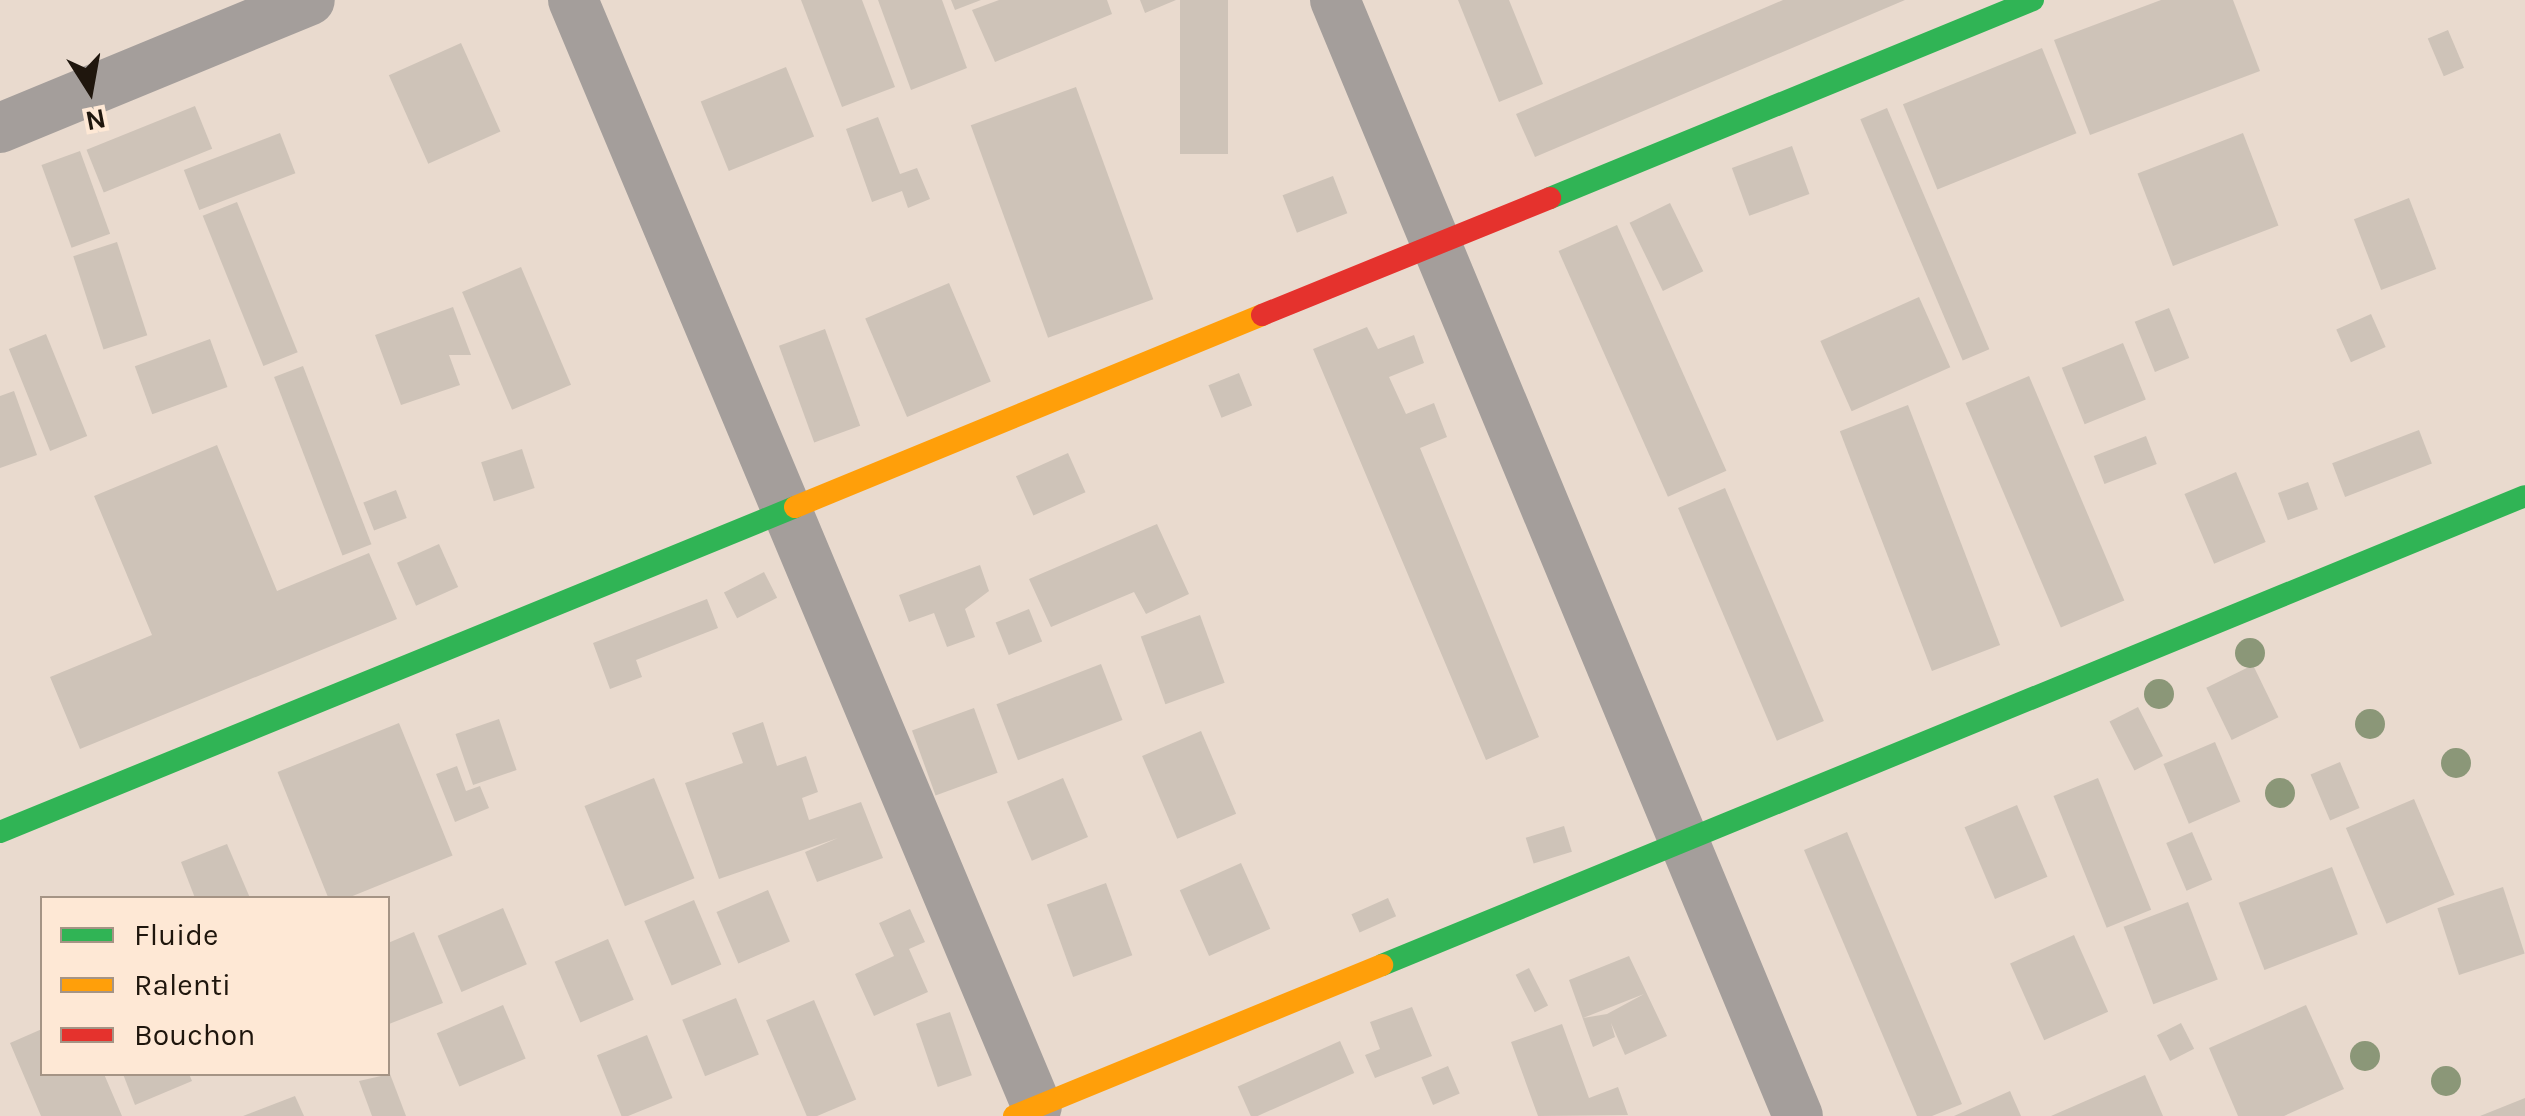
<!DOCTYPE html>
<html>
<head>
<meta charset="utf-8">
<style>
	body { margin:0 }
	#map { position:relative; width:2525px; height:1116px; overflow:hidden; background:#e9dace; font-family:Karla,sans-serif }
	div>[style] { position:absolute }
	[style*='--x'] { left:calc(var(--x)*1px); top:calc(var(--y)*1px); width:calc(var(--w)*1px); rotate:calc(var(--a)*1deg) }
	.building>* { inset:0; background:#cec3b8; transform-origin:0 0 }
	.street>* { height:50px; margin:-25px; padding:0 25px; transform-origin:25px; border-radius:25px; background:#a49e9b }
	.fast>* { height:22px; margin:-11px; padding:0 11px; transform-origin:11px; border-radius:11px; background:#30b455 }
	.slow>* { height:22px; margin:-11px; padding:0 11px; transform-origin:11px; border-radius:11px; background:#ff9f0a }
	.jam>* { height:22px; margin:-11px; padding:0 11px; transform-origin:11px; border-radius:11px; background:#e5322d }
	.trees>* { width:30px; height:30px; margin:-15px; border-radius:50%; background:#8b9778 }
	span { translate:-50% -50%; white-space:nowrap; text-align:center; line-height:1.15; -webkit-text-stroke:9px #fee8d5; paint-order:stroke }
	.legend { position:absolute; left:40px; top:896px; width:350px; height:180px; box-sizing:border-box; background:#fee8d5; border:2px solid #a59485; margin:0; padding:12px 18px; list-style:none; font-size:30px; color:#1f160d }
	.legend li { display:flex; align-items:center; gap:20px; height:50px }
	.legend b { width:50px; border:2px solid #a59485 }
	.north { position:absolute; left:40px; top:40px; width:100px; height:100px; -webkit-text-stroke:8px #fee8d5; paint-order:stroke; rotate:169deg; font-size:28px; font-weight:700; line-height:40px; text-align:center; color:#1f160d }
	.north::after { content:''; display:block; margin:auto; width:35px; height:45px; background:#1f160d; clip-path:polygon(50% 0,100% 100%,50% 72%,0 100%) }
</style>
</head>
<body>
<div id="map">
	<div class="building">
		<div style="clip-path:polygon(801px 0,862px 0,895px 87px,842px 107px)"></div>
		<div style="clip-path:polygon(878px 0,942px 0,967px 68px,911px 90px)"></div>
		<div style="clip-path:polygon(951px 0,981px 0,955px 10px)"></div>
		<div style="clip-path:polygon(999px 0,1107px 0,1112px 14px,995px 62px,972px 10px)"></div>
		<div style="clip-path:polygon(1140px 0,1176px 0,1145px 13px)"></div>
		<div style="left:1180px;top:0;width:48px;height:154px"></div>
		<div style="clip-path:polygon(1458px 0,1509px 0,1543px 84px,1499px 102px)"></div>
		<div style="clip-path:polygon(1783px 0,1905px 0,1535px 157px,1516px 114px)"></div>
		<div style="clip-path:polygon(2161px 0,2233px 0,2260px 71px,2090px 135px,2054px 40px)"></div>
		<div style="left:2448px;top:30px;width:41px;height:22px;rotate:67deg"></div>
		<div style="left:461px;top:43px;width:97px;height:79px;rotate:66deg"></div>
		<div style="left:2042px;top:48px;width:92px;height:150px;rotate:68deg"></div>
		<div style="left:786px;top:67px;width:75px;height:92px;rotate:68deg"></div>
		<div style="left:1076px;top:87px;width:226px;height:112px;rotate:70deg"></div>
		<div style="left:195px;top:106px;width:46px;height:117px;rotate:68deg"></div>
		<div style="left:1887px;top:108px;width:262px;height:29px;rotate:67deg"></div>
		<div style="clip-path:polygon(878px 117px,900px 174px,917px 168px,930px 199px,908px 208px,902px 191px,872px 202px,846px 129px)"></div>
		<div style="left:280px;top:133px;width:43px;height:103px;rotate:69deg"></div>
		<div style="left:2243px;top:133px;width:99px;height:113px;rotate:69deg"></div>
		<div style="left:1792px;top:146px;width:51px;height:64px;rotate:70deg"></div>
		<div style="left:80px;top:151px;width:88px;height:41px;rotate:70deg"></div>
		<div style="left:1333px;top:176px;width:40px;height:54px;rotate:69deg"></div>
		<div style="left:2409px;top:198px;width:76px;height:59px;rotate:69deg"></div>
		<div style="left:237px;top:202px;width:162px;height:37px;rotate:68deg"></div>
		<div style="left:1670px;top:203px;width:76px;height:45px;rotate:64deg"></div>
		<div style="left:1617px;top:225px;width:269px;height:64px;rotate:66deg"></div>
		<div style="left:117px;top:242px;width:98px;height:46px;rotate:72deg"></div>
		<div style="left:521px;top:267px;width:128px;height:64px;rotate:67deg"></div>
		<div style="left:949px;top:283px;width:107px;height:91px;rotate:67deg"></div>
		<div style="left:1919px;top:297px;width:77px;height:108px;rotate:66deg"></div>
		<div style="clip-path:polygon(453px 307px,471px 355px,449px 355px,460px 385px,401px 405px,375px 335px)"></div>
		<div style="left:2169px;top:308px;width:54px;height:37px;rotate:68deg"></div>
		<div style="left:2371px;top:314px;width:36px;height:38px;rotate:66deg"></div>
		<div style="clip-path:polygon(1367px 327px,1378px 349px,1414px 335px,1424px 363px,1389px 377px,1406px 414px,1434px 403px,1447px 437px,1420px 448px,1539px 737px,1486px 760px,1313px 349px)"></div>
		<div style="left:825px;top:329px;width:103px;height:49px;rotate:70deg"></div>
		<div style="left:46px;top:334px;width:110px;height:40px;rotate:68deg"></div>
		<div style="left:210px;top:339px;width:51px;height:80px;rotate:70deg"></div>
		<div style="left:2123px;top:343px;width:61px;height:66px;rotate:68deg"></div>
		<div style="left:303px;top:366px;width:191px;height:31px;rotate:69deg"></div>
		<div style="left:1239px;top:373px;width:35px;height:33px;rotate:68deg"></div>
		<div style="left:2029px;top:376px;width:244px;height:69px;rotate:67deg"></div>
		<div style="clip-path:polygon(14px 391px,37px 455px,0 468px,0 396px)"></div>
		<div style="left:1908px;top:405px;width:257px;height:73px;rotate:69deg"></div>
		<div style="left:2419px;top:430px;width:36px;height:93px;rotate:69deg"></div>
		<div style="left:2146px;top:436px;width:30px;height:56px;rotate:69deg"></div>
		<div style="clip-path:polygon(217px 445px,277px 591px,369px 553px,397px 619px,80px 749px,50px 677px,152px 635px,94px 496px)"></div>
		<div style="left:522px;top:449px;width:41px;height:43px;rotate:72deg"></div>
		<div style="left:1068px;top:453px;width:43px;height:57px;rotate:66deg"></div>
		<div style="left:2236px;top:472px;width:76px;height:56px;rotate:67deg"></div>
		<div style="left:2308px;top:482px;width:29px;height:32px;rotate:70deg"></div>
		<div style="left:1725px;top:488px;width:253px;height:51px;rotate:67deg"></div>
		<div style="left:396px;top:490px;width:30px;height:35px;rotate:69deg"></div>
		<div style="clip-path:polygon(1157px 524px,1189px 594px,1146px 614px,1134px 592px,1051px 627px,1029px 579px)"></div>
		<div style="left:439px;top:544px;width:47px;height:46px;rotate:66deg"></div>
		<div style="clip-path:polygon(980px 565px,989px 591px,965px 609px,975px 637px,947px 647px,934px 613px,909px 622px,899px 595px)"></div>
		<div style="left:764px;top:572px;width:29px;height:45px;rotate:63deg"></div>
		<div style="clip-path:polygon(707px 599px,718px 628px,636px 660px,642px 677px,610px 689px,593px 643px)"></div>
		<div style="left:1029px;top:609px;width:35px;height:36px;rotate:68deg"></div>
		<div style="left:1200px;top:615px;width:72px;height:63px;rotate:70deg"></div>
		<div style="left:1101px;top:664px;width:60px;height:112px;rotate:69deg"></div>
		<div style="left:2253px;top:665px;width:58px;height:52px;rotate:64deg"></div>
		<div style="left:2138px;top:707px;width:55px;height:32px;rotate:63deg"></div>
		<div style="left:974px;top:708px;width:69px;height:66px;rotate:70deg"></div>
		<div style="left:499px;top:719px;width:54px;height:46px;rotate:71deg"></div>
		<div style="clip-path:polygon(763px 722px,777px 766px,806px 756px,818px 792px,802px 798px,809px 820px,861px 802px,883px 858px,817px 882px,805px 852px,838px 838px,719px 879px,685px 783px,743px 763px,732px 733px)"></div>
		<div style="left:399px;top:723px;width:143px;height:131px;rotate:68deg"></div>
		<div style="left:1201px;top:731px;width:90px;height:64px;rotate:67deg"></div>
		<div style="left:2215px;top:742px;width:65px;height:56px;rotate:67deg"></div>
		<div style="left:2340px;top:762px;width:50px;height:32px;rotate:67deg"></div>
		<div style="clip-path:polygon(457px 766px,466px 791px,480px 786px,489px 808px,455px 822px,436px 774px)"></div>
		<div style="left:654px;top:778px;width:108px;height:75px;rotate:68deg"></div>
		<div style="left:1063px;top:778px;width:64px;height:61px;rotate:67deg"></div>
		<div style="left:2098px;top:778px;width:142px;height:48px;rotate:68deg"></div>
		<div style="left:2414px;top:799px;width:104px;height:74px;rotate:67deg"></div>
		<div style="left:2017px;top:805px;width:78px;height:57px;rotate:67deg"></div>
		<div style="left:1564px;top:826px;width:27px;height:40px;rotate:73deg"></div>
		<div style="clip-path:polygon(1847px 832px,1962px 1104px,1932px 1116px,1917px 1116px,1804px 850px)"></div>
		<div style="left:2192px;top:832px;width:52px;height:28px;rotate:67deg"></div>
		<div style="clip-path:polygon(227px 844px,250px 898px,195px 898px,181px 862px)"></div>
		<div style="left:1241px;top:863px;width:72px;height:67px;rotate:66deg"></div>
		<div style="left:2332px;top:867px;width:72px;height:100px;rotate:69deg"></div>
		<div style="left:1106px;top:883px;width:77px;height:63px;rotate:70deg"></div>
		<div style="left:2503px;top:887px;width:70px;height:69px;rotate:72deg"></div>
		<div style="left:768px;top:890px;width:56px;height:56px;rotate:67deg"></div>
		<div style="left:1388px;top:898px;width:20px;height:40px;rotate:66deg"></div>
		<div style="left:694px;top:900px;width:70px;height:54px;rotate:67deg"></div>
		<div style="left:2188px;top:902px;width:83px;height:69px;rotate:69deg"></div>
		<div style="left:503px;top:908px;width:61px;height:71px;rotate:67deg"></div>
		<div style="clip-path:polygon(910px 909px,925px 942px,909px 949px,928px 992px,874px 1016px,855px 974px,894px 956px,879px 923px)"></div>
		<div style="clip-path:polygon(414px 932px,443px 1003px,389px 1024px,388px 943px)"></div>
		<div style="left:2074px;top:935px;width:84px;height:70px;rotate:66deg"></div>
		<div style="left:608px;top:939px;width:66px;height:58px;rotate:67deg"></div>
		<div style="clip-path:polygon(evenodd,1629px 956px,1667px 1036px,1625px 1055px,1611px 1023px,1615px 1037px,1593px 1047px,1569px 980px,1629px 956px,1644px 994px,1607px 1014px,1583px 1018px,1644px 994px)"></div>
		<div style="left:1529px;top:968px;width:42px;height:15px;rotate:63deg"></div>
		<div style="left:736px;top:998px;width:61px;height:58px;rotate:68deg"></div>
		<div style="left:814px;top:1000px;width:108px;height:52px;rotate:67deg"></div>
		<div style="left:503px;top:1005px;width:58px;height:72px;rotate:67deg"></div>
		<div style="clip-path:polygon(2306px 1005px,2344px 1089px,2284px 1116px,2238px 1116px,2209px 1048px)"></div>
		<div style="clip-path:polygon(1412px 1007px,1432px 1056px,1375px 1078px,1365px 1055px,1380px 1049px,1370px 1022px)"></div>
		<div style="left:950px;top:1012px;width:67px;height:36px;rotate:71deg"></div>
		<div style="left:2181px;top:1023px;width:29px;height:27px;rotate:63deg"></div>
		<div style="clip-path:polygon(1562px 1024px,1589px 1098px,1618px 1087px,1628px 1115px,1538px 1116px,1511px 1042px)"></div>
		<div style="clip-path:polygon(42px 1029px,42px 1074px,104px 1074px,122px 1116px,41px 1116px,10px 1043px)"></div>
		<div style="left:647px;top:1035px;width:68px;height:54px;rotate:68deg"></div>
		<div style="left:1340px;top:1041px;width:35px;height:112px;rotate:66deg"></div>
		<div style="left:1448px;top:1066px;width:30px;height:29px;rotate:67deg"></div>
		<div style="clip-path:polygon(123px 1074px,189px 1074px,192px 1081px,135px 1105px)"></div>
		<div style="clip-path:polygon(390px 1074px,406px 1116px,372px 1116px,359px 1081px)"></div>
		<div style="clip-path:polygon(2145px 1075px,2163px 1116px,2051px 1116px)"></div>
		<div style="clip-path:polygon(2010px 1091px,2021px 1116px,1954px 1116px)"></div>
		<div style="clip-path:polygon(295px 1096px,304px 1116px,243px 1116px)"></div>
		<div style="clip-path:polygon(2525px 1098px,2525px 1116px,2480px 1116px)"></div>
	</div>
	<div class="street">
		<div style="--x:573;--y:0;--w:1200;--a:67.26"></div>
		<div style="--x:1335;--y:0;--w:1208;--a:67.47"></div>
		<div style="--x:0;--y:128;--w:335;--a:-22.4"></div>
	</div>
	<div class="fast">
		<div style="--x:1550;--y:198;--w:522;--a:-22.29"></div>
		<div style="--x:0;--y:832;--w:859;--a:-22.23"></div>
		<div style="--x:1382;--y:965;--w:1235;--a:-22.31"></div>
	</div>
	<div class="slow">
		<div style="--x:795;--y:507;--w:505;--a:-22.35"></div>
		<div style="--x:1014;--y:1116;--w:398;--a:-22.3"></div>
	</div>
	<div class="jam">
		<div style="--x:1262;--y:315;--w:311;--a:-22.1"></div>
	</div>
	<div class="trees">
		<div style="left:2250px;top:653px"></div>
		<div style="left:2159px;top:694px"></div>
		<div style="left:2370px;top:724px"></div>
		<div style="left:2456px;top:763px"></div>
		<div style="left:2280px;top:793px"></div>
		<div style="left:2365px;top:1056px"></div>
		<div style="left:2446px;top:1081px"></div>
	</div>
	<ul class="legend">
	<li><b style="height:12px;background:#30b455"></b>Fluide</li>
	<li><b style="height:12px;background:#ff9f0a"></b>Ralenti</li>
	<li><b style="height:12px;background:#e5322d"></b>Bouchon</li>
	</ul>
	<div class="north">N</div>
</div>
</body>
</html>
